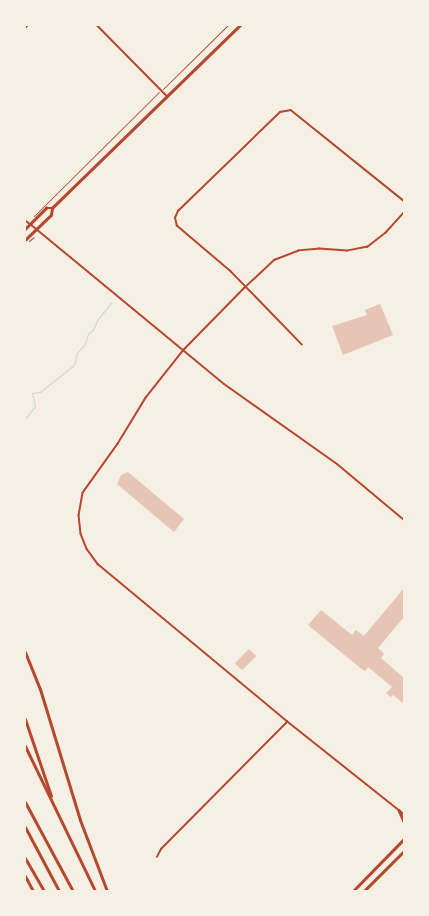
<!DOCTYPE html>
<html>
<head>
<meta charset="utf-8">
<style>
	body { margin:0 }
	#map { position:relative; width:429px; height:916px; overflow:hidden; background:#f6efe4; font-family:Overpass,sans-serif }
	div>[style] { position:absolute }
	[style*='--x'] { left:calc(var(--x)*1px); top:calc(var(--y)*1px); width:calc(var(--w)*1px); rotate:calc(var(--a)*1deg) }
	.stream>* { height:1px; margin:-0.5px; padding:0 0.5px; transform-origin:0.5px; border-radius:0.5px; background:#c9d6d2 }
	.building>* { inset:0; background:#e6c5b7; transform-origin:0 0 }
	.path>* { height:1px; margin:-0.5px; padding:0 0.5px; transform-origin:0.5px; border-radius:0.5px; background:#b5482f }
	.minor>* { height:1.5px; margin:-0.75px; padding:0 0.75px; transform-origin:0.75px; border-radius:0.75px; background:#b5482f }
	.tertiary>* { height:2px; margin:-1px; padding:0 1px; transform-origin:1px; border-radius:1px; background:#b5482f }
	.secondary>* { height:2.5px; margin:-1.25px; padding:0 1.25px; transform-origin:1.25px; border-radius:1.25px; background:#b5482f }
	.motorway>* { height:3px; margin:-1.5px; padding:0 1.5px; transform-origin:1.5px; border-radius:1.5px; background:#b5482f }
	span { translate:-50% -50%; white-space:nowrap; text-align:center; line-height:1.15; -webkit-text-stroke:3px #f6efe4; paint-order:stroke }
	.frame { position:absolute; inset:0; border:26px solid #f6efe4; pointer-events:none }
</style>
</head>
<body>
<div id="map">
	<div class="stream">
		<div style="--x:25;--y:419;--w:16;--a:-52"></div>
		<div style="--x:35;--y:406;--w:13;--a:-103"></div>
		<div style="--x:32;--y:393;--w:8;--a:-7"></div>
		<div style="--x:40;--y:392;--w:43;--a:-38.5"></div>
		<div style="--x:74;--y:365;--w:12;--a:-76"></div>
		<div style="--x:77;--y:353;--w:12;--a:-48"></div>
		<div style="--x:85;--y:344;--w:10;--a:-73"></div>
		<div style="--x:88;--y:334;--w:6;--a:-39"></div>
		<div style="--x:93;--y:330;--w:12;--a:-66"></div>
		<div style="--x:98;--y:319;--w:21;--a:-51"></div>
	</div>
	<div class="building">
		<div style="clip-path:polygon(380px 304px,393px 335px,343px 355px,332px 326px,367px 315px,365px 310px)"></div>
		<div style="clip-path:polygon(128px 472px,184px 519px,174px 532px,117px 484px,121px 475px)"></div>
		<div style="clip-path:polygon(404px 588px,404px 617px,378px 648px,384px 654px,381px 658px,404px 678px,404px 704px,393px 695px,391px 697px,386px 693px,392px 687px,368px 667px,365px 671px,359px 667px,308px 625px,321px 610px,352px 635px,356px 630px,364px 636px)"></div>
		<div style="left:249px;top:649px;width:10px;height:20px;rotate:45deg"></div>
	</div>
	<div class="path">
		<div style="--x:163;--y:89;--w:91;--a:-44.6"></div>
		<div style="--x:34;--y:216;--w:176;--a:-44.8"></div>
		<div style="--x:29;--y:241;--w:6;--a:-39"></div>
	</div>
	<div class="minor">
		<div style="--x:97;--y:25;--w:100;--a:45.4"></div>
		<div style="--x:25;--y:28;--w:4;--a:-45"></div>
		<div style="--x:404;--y:213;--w:27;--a:132"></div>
		<div style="--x:386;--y:233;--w:23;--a:142"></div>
		<div style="--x:368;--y:247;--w:21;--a:169"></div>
		<div style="--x:347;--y:251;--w:27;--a:-176"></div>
		<div style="--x:320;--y:249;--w:21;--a:175"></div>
		<div style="--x:299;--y:251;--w:26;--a:159"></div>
		<div style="--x:275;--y:260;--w:41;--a:137"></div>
		<div style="--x:245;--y:288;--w:87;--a:134.5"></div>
		<div style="--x:184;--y:350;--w:61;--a:128.4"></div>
		<div style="--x:146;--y:398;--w:54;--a:121.3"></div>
		<div style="--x:118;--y:444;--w:60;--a:125.5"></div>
		<div style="--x:83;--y:493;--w:22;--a:100"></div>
		<div style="--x:79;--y:515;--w:19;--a:84"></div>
		<div style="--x:81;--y:534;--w:16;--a:68"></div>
		<div style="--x:87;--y:549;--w:19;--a:54"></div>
		<div style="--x:98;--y:564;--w:246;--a:39.7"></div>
		<div style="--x:287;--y:721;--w:149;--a:38.5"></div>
		<div style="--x:25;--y:220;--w:6;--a:39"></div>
		<div style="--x:302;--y:345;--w:102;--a:-134.2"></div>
		<div style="--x:231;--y:272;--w:71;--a:-139.6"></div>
		<div style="--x:177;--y:226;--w:8;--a:-104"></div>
		<div style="--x:175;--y:218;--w:8;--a:-67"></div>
		<div style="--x:178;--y:211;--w:142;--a:-44.1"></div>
		<div style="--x:280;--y:112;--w:11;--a:-10"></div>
		<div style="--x:291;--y:110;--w:145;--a:38.8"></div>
		<div style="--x:157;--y:857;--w:9;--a:-63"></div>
		<div style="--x:161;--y:849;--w:179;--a:-45.2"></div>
	</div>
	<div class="tertiary">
		<div style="--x:30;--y:224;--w:251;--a:39.5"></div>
		<div style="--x:224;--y:384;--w:138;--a:35.3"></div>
		<div style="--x:337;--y:464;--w:87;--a:39.9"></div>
	</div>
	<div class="secondary">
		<div style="--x:25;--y:229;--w:30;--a:-45"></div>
		<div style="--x:46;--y:208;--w:6;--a:0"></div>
		<div style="--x:25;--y:240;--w:36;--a:-44"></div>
		<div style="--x:51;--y:215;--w:7;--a:-82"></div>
		<div style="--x:52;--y:208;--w:262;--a:-44.2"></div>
		<div style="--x:399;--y:810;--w:12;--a:66"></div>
		<div style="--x:353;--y:891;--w:73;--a:-45.6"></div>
		<div style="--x:364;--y:891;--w:57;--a:-45"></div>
	</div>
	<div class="motorway">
		<div style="--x:25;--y:652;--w:40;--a:68"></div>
		<div style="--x:40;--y:689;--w:137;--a:73"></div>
		<div style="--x:80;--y:820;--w:76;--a:69.2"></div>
		<div style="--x:25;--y:719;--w:81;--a:71.3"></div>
		<div style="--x:25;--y:746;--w:161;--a:64.2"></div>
		<div style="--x:25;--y:802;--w:101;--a:61.7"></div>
		<div style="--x:25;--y:827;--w:72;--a:62"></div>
		<div style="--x:25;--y:858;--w:38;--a:60"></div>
		<div style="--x:25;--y:876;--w:17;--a:62"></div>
	</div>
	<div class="frame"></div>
</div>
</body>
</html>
